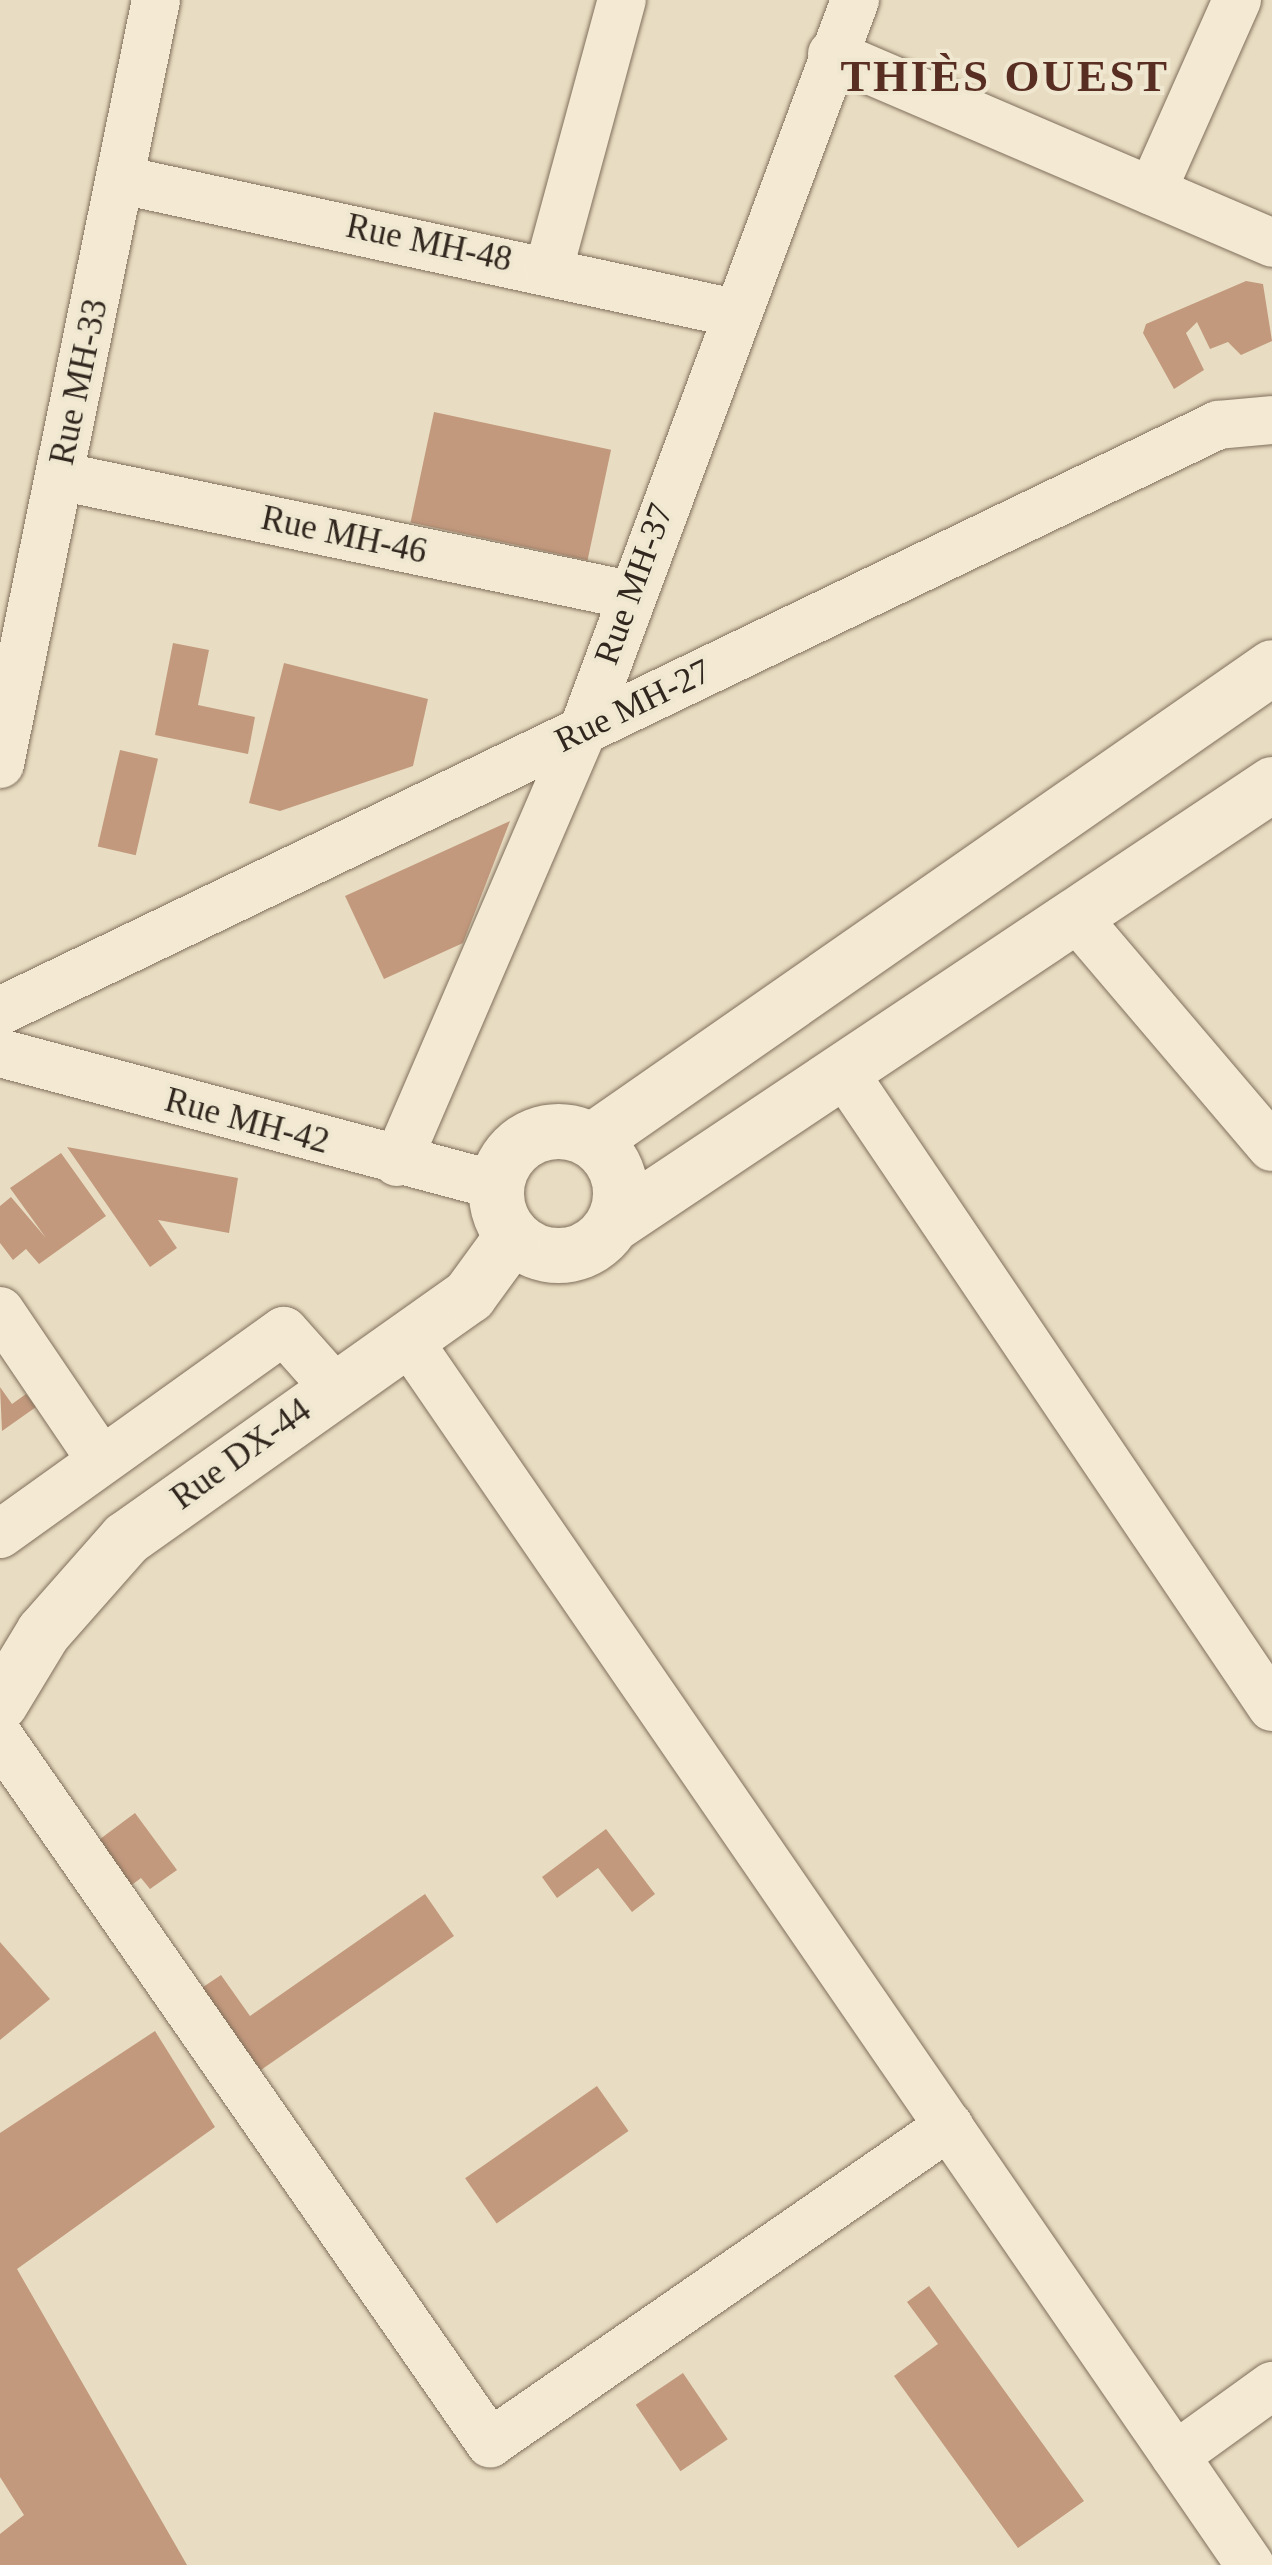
<!DOCTYPE html>
<html>
<head>
<meta charset="utf-8">
<style>
	body { margin:0 }
	#map { position:relative; width:1272px; height:2565px; overflow:hidden; background:#e8ddc2; font-family:Georgia,serif }
	div>[style] { position:absolute }
	[style*='--x'] { left:calc(var(--x)*1px); top:calc(var(--y)*1px); width:calc(var(--w)*1px); rotate:calc(var(--a)*1deg) }
	.building>* { inset:0; background:#c2997d; transform-origin:0 0 }
	.roads { filter:drop-shadow(0 0 2px #806f5c) drop-shadow(0 0 2px #806f5c) }
	.minor>* { height:48px; margin:-24px; padding:0 24px; transform-origin:24px; border-radius:24px; background:#f4ead4 }
	.tertiary>* { height:55px; margin:-27.5px; padding:0 27.5px; transform-origin:27.5px; border-radius:27.5px; background:#f4ead4 }
	.tertiary>.ring { margin:-27.5px; padding:0; box-sizing:content-box; background:none; border:55px solid #f4ead4; border-radius:50% }
	span { translate:-50% -50%; white-space:nowrap; text-align:center; line-height:1.15; -webkit-text-stroke:8px #f0e7d1; paint-order:stroke }
	.street-label { font-size:35px; color:#31271e }
	.district-label { font-size:45px; color:#592e22; font-weight:700; letter-spacing:2.5px }
</style>
</head>
<body>
<div id="map">
	<div class="building">
		<div style="clip-path:polygon(1246px 281px,1263px 284px,1272px 341px,1241px 355px,1228px 342px,1210px 349px,1197px 322px,1186px 333px,1204px 370px,1174px 389px,1143px 333px,1146px 324px)"></div>
		<div style="left:434px;top:412px;width:181px;height:113px;rotate:12deg"></div>
		<div style="clip-path:polygon(173px 643px,209px 650px,198px 705px,255px 717px,248px 754px,155px 735px)"></div>
		<div style="clip-path:polygon(284px 663px,428px 699px,413px 766px,280px 811px,249px 803px)"></div>
		<div style="left:120px;top:750px;width:39px;height:99px;rotate:13deg"></div>
		<div style="clip-path:polygon(510px 821px,463px 943px,384px 979px,345px 896px)"></div>
		<div style="clip-path:polygon(67px 1147px,238px 1178px,229px 1233px,158px 1220px,177px 1248px,150px 1267px)"></div>
		<div style="clip-path:polygon(61px 1153px,106px 1216px,39px 1264px,26px 1249px,13px 1260px,0 1243px,0 1206px,11px 1197px,46px 1238px,10px 1188px)"></div>
		<div style="clip-path:polygon(0 1387px,12px 1404px,26px 1394px,36px 1407px,2px 1431px)"></div>
		<div style="clip-path:polygon(135px 1813px,177px 1870px,150px 1889px,141px 1878px,129px 1887px,96px 1842px)"></div>
		<div style="clip-path:polygon(606px 1829px,655px 1894px,632px 1912px,598px 1868px,557px 1898px,542px 1877px)"></div>
		<div style="clip-path:polygon(425px 1894px,454px 1936px,258px 2072px,200px 1989px,221px 1975px,250px 2016px)"></div>
		<div style="clip-path:polygon(0 1942px,50px 1999px,0 2040px)"></div>
		<div style="clip-path:polygon(155px 2031px,215px 2127px,17px 2269px,187px 2565px,0 2565px,0 2534px,24px 2515px,0 2477px,0 2133px)"></div>
		<div style="left:597px;top:2086px;width:55px;height:161px;rotate:55deg"></div>
		<div style="clip-path:polygon(929px 2286px,1084px 2501px,1018px 2548px,894px 2376px,938px 2344px,907px 2302px)"></div>
		<div style="left:683px;top:2373px;width:80px;height:57px;rotate:56deg"></div>
	</div>
	<div class="roads">
		<div class="minor">
			<div style="--x:832;--y:54;--w:479;--a:23.2"></div>
			<div style="--x:122;--y:180;--w:626;--a:12.26"></div>
			<div style="--x:1152;--y:191;--w:209;--a:-66"></div>
			<div style="--x:549;--y:268;--w:278;--a:-74.8"></div>
			<div style="--x:59;--y:476;--w:582;--a:11.79"></div>
			<div style="--x:0;--y:764;--w:780;--a:-78.46"></div>
			<div style="--x:1076;--y:917;--w:302;--a:49.6"></div>
			<div style="--x:0;--y:1011;--w:1352;--a:-25.69"></div>
			<div style="--x:1218;--y:425;--w:54;--a:-5.3"></div>
			<div style="--x:0;--y:1053;--w:512;--a:14.93"></div>
			<div style="--x:843;--y:1071;--w:767;--a:56"></div>
			<div style="--x:397;--y:1162;--w:470;--a:-66.7"></div>
			<div style="--x:583;--y:730;--w:779;--a:-69.56"></div>
			<div style="--x:0;--y:1311;--w:180;--a:55.9"></div>
			<div style="--x:406;--y:1337;--w:1490;--a:55.5"></div>
			<div style="--x:0;--y:1534;--w:349;--a:-35.6"></div>
			<div style="--x:284;--y:1331;--w:74;--a:48.3"></div>
			<div style="--x:0;--y:1738;--w:859;--a:55.2"></div>
			<div style="--x:490;--y:2443;--w:558;--a:-34.63"></div>
			<div style="--x:1175;--y:2456;--w:120;--a:-35.8"></div>
		</div>
		<div class="tertiary">
			<div class="ring" style="left:496px;top:1131px;width:69px;height:69px"></div>
			<div style="--x:592;--y:1140;--w:828;--a:-34.82"></div>
			<div style="--x:614;--y:1223;--w:791;--a:-33.71"></div>
			<div style="--x:0;--y:1703;--w:83;--a:-58.8"></div>
			<div style="--x:43;--y:1632;--w:125;--a:-48.6"></div>
			<div style="--x:126;--y:1538;--w:420;--a:-35.3"></div>
			<div style="--x:469;--y:1295;--w:73;--a:-53.9"></div>
		</div>
	</div>
	<div class="street-label">
		<span style="left:429px;top:243px;rotate:12deg">Rue MH-48</span>
		<span style="left:79px;top:382px;rotate:-78deg">Rue MH-33</span>
		<span style="left:344px;top:535px;rotate:12deg">Rue MH-46</span>
		<span style="left:634px;top:584px;rotate:-70deg">Rue MH-37</span>
		<span style="left:633px;top:706px;rotate:-26deg">Rue MH-27</span>
		<span style="left:247px;top:1121px;rotate:15deg">Rue MH-42</span>
		<span style="left:241px;top:1454px;rotate:-36deg">Rue DX-44</span>
	</div>
	<div class="district-label">
		<span style="left:1005px;top:77px">THIÈS OUEST</span>
	</div>
</div>
</body>
</html>
